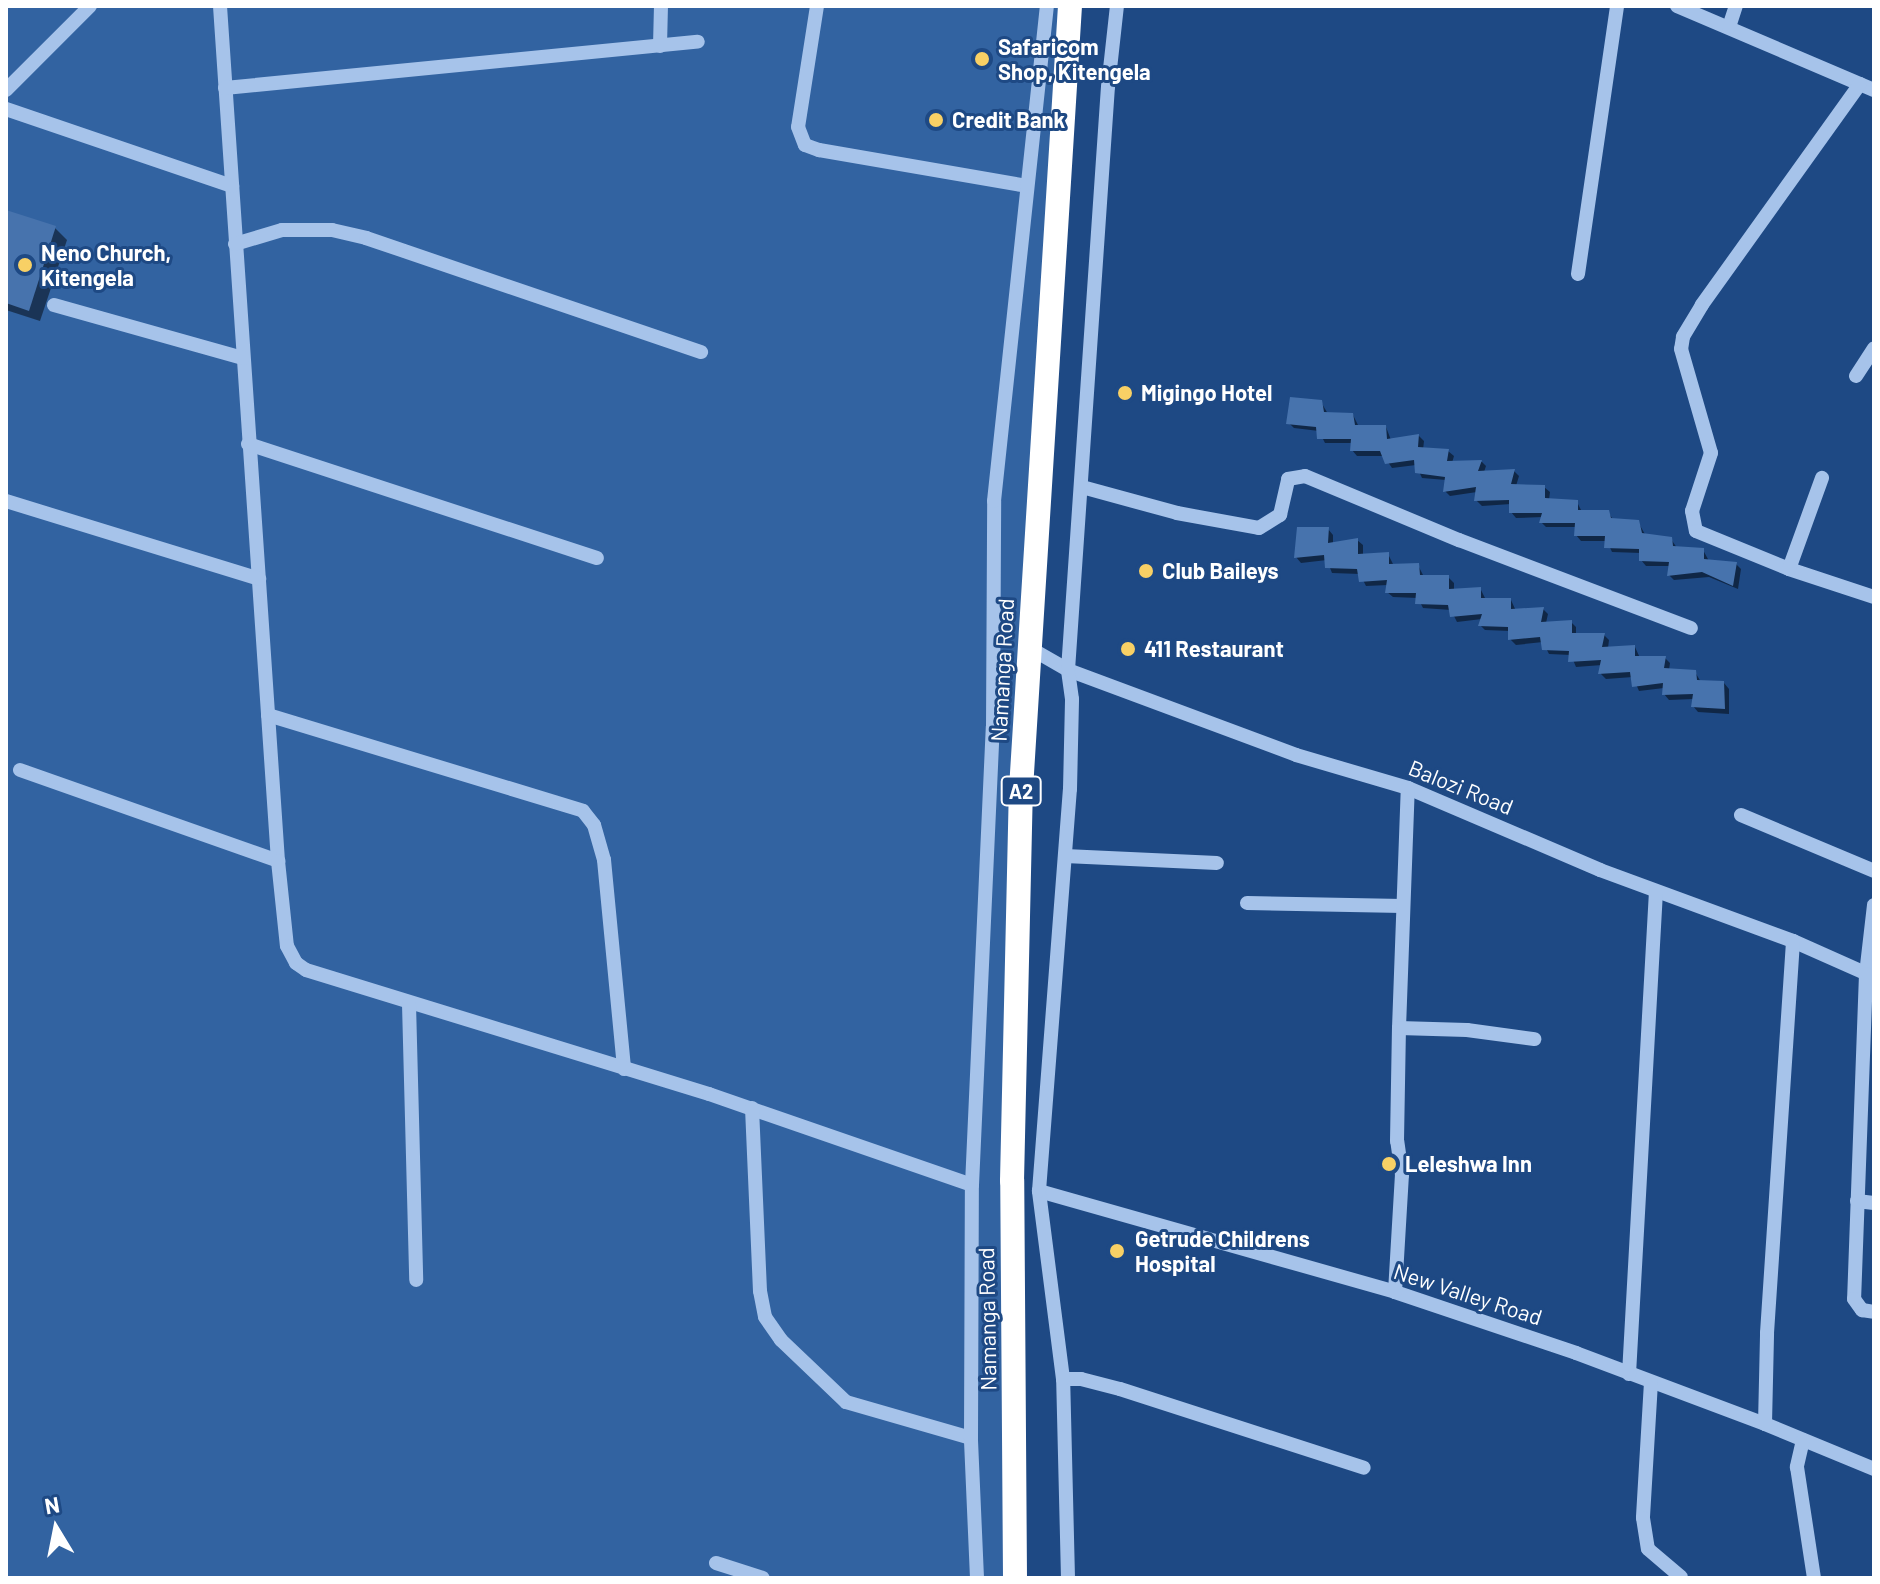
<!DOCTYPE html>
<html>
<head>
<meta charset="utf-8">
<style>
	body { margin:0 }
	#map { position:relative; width:1880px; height:1584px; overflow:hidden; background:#1e4984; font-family:Barlow,sans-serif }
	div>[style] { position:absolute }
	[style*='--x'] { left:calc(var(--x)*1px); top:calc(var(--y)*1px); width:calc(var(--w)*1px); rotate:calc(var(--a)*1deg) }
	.green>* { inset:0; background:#3263a1 }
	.shadow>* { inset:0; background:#0007 }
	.building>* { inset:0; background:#4773ad }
	.minor>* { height:14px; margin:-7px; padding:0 7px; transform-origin:7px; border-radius:7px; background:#a6c3ea }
	.highway>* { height:24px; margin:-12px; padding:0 12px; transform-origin:12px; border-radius:12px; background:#fff }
	.dots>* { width:22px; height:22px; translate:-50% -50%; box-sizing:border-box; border:4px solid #1e4984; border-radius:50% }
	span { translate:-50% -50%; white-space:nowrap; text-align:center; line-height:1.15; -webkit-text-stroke:6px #1e4984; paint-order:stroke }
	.shield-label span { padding:2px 6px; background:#1e4984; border:2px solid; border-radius:6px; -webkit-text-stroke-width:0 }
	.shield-label { font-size:20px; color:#fff; font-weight:700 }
	.poi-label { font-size:22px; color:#fff; font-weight:700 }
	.left { translate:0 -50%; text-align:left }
	.street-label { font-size:22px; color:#fff }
	.frame { position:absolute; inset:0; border:8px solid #fff; pointer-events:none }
	.north { position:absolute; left:16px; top:1488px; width:80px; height:80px; -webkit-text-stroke:6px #1e4984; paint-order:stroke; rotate:350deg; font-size:22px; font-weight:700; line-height:32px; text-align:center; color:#fff }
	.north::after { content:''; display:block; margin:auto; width:28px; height:36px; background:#fff; clip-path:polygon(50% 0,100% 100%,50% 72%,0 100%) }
</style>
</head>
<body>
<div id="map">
	<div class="green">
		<div style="clip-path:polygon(6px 6px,1067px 6px,1028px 647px,1014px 1578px,6px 1578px)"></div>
	</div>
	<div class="shadow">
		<div style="clip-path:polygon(6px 212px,55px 228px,67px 240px,40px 321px,6px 310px)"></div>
		<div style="clip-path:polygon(1321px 402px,1328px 414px,1353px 415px,1359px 427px,1386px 427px,1391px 440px,1419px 436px,1424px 441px,1423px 450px,1448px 451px,1454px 456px,1452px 463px,1482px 462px,1486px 466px,1484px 472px,1514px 471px,1519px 476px,1516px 486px,1544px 487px,1550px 492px,1549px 500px,1577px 502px,1582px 512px,1608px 512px,1614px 521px,1638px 522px,1646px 536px,1671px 539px,1677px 548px,1703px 550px,1709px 561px,1736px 564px,1741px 569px,1738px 589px,1709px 577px,1674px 580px,1669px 575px,1670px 566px,1646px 566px,1641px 560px,1641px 553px,1612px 552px,1607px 541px,1581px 541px,1576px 535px,1576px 527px,1546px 527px,1541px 522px,1543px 517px,1516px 518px,1511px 512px,1511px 504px,1482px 506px,1476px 500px,1477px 492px,1450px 496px,1445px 491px,1446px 480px,1422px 478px,1416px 465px,1392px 468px,1384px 456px,1357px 456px,1352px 450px,1353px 443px,1325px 443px,1319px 431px,1294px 428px,1289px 423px)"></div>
		<div style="clip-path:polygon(1328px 529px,1333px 535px,1333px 544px,1357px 540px,1363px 545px,1363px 555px,1388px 554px,1394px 566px,1418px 565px,1424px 577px,1448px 577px,1454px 583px,1454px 591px,1481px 590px,1486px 600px,1511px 600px,1516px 611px,1543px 609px,1548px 614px,1546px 623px,1571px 622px,1576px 627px,1576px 635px,1604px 635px,1609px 640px,1608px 648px,1635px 647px,1640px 658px,1665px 658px,1670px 663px,1669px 670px,1695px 672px,1701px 682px,1724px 683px,1729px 689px,1729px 714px,1698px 712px,1693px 706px,1694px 699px,1669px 700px,1664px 694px,1664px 688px,1639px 691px,1633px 677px,1606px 679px,1601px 674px,1602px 665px,1576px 667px,1571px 655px,1549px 654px,1543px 642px,1516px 645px,1510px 639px,1510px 631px,1485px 630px,1480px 625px,1482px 619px,1457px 622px,1451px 610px,1423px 608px,1418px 598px,1393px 597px,1387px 592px,1388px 585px,1366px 586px,1360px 574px,1332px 573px,1327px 560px,1301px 563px,1296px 557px)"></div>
	</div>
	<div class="building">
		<div style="clip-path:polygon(6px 210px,56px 226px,29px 311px,6px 303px)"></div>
		<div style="clip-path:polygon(1290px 397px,1322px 400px,1324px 412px,1353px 413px,1355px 425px,1386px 425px,1387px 439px,1419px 434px,1418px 447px,1449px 449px,1447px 461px,1482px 460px,1478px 471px,1515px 469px,1511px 484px,1545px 485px,1545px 498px,1578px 500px,1578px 510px,1609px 510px,1611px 518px,1639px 520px,1642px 533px,1672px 537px,1673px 546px,1704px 548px,1704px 559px,1737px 562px,1733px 586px,1702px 572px,1667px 576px,1669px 562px,1639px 561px,1639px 549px,1604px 548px,1605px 536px,1574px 536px,1575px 523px,1539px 523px,1542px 513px,1509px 513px,1509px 500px,1474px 501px,1476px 487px,1443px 492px,1445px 477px,1415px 473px,1414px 460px,1385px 464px,1380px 451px,1350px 451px,1351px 439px,1317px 439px,1316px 427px,1286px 424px)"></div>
		<div style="clip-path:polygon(1297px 527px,1329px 527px,1328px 543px,1358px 538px,1358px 554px,1389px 552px,1389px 564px,1419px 563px,1420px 575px,1449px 575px,1449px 589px,1481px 587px,1481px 598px,1511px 598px,1511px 609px,1544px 607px,1541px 622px,1572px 620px,1572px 633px,1605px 633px,1602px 647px,1635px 645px,1635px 656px,1666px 656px,1664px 668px,1696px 670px,1697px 680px,1724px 681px,1725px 709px,1691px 707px,1693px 694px,1662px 695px,1663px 683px,1632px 687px,1630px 672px,1598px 674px,1601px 660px,1568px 662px,1569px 651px,1542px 650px,1540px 637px,1508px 640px,1508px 627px,1478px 626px,1482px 614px,1450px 617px,1448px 605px,1415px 604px,1416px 593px,1385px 593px,1387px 580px,1359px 582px,1357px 569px,1325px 568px,1324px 555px,1294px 558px)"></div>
	</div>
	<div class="minor">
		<div style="--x:220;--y:6;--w:857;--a:86.12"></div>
		<div style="--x:817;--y:6;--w:122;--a:98.9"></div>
		<div style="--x:798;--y:127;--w:19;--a:69"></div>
		<div style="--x:805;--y:145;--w:15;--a:20"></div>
		<div style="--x:819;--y:150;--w:211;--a:9.8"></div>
		<div style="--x:1677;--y:6;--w:214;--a:23.1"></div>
		<div style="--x:1729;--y:27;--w:22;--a:-72"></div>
		<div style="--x:660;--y:46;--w:40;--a:-88.6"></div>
		<div style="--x:1860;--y:84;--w:272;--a:125.6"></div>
		<div style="--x:1702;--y:305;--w:37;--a:121"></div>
		<div style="--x:1683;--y:337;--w:12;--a:99"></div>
		<div style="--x:1681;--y:349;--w:108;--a:73.9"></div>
		<div style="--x:1711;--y:453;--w:61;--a:108.1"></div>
		<div style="--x:1692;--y:511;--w:20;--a:79"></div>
		<div style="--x:1696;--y:531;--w:100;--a:22.2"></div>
		<div style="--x:1789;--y:569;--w:89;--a:18.2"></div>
		<div style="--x:225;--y:88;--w:475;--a:-5.6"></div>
		<div style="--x:6;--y:90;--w:119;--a:-45"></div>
		<div style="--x:6;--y:109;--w:239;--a:18.8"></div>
		<div style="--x:235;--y:244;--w:49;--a:-16.6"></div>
		<div style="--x:282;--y:230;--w:50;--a:0"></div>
		<div style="--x:332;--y:230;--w:35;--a:13"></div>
		<div style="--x:366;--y:238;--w:354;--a:18.8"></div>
		<div style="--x:1578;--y:274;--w:271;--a:-81.7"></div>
		<div style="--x:54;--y:305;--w:196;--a:15.7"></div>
		<div style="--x:1856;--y:376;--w:33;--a:-57"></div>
		<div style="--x:248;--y:444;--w:367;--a:18.1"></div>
		<div style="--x:1082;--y:487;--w:98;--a:15.3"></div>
		<div style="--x:1177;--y:513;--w:83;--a:10.4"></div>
		<div style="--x:1259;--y:528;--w:25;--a:-32"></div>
		<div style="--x:1280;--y:515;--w:37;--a:-77"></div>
		<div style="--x:1288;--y:479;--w:17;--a:-10"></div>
		<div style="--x:1305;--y:476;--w:167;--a:22.6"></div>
		<div style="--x:1459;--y:540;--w:248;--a:20.8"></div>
		<div style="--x:6;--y:501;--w:265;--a:17.1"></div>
		<div style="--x:1789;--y:569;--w:97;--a:-70.1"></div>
		<div style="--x:1028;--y:647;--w:46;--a:29.9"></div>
		<div style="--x:1068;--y:670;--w:243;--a:20.4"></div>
		<div style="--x:1296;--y:755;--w:117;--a:16.4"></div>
		<div style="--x:1408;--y:788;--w:209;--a:23.1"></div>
		<div style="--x:1600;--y:870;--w:206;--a:20.2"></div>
		<div style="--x:1793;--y:941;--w:89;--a:24"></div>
		<div style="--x:268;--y:715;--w:329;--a:16.9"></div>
		<div style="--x:583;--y:811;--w:18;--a:52"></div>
		<div style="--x:594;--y:825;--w:36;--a:74"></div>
		<div style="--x:604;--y:860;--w:210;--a:84.5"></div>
		<div style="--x:20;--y:770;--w:274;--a:19.4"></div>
		<div style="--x:278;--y:861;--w:85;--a:84"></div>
		<div style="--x:287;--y:946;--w:19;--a:62"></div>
		<div style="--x:296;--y:963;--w:12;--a:35"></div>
		<div style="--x:306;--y:970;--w:422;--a:17.1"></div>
		<div style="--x:709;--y:1094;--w:278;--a:19.1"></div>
		<div style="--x:1741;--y:815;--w:144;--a:22.8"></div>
		<div style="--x:1065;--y:856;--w:152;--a:2.6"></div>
		<div style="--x:1247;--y:903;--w:156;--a:1.1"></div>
		<div style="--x:1874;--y:905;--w:69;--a:96.6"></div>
		<div style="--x:1866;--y:974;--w:325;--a:92.1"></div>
		<div style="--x:1854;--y:1299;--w:14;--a:54"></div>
		<div style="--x:1862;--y:1310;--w:12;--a:9"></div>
		<div style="--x:409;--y:1004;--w:276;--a:88.5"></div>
		<div style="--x:1399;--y:1028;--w:240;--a:-87.9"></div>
		<div style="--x:752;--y:1108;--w:183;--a:87.5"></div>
		<div style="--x:760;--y:1291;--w:26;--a:79"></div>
		<div style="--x:765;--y:1317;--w:28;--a:55"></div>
		<div style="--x:781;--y:1340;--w:90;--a:43.6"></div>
		<div style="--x:846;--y:1402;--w:130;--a:16.1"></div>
		<div style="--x:1039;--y:1191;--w:370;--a:15.8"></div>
		<div style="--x:1395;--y:1292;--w:191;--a:18.6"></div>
		<div style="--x:1576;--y:1353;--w:202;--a:20.6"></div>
		<div style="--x:1765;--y:1424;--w:118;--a:22.4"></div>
		<div style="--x:1857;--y:1201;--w:17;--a:7"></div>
		<div style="--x:1395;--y:1292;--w:117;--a:-86.6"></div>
		<div style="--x:1402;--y:1175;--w:34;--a:-98"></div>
		<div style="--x:1397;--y:1141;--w:113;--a:-89"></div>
		<div style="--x:1399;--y:1028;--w:68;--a:1.7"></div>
		<div style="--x:1467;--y:1030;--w:68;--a:7.7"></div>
		<div style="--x:1629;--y:1374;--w:483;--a:-86.8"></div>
		<div style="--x:1063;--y:1379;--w:18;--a:0"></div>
		<div style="--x:1081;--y:1379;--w:40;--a:14.4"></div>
		<div style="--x:1120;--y:1389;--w:256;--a:17.9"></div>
		<div style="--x:1651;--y:1382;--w:136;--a:93.4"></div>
		<div style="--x:1643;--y:1518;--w:31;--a:81"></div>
		<div style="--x:1648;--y:1549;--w:43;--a:40.3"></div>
		<div style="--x:1765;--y:1424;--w:91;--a:-88.7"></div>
		<div style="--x:1767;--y:1333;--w:393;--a:-86.2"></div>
		<div style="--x:1803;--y:1440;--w:28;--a:103"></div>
		<div style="--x:1797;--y:1467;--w:112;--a:81.3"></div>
		<div style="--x:716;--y:1563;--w:49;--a:17.7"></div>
		<div style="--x:977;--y:1578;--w:140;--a:-92.5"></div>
		<div style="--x:971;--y:1438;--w:253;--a:-89.8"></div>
		<div style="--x:972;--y:1185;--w:459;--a:-87.4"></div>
		<div style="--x:993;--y:726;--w:225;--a:-89.7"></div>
		<div style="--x:994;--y:501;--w:498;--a:-83.9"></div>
		<div style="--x:1068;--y:1578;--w:199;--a:-91.4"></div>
		<div style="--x:1063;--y:1379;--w:190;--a:-97.3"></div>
		<div style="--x:1039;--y:1191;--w:403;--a:-85.6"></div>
		<div style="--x:1070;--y:789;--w:90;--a:-88.7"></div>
		<div style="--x:1072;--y:699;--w:29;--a:-98"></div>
		<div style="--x:1068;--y:670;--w:584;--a:-86.08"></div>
		<div style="--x:1108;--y:87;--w:81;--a:-83.7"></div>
	</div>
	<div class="highway">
		<div style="--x:1015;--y:1578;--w:397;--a:-90.4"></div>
		<div style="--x:1012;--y:1181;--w:392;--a:-88.7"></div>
		<div style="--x:1021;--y:789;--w:785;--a:-86.42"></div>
	</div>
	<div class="dots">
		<div style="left:982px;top:59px;background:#f8d065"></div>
		<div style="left:936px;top:120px;background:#f8d065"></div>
		<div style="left:25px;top:265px;background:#f8d065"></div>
		<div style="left:1125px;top:393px;background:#f8d065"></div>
		<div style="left:1146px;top:571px;background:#f8d065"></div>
		<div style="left:1128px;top:649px;background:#f8d065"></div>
		<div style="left:1389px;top:1164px;background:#f8d065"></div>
		<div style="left:1117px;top:1251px;background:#f8d065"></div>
	</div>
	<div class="shield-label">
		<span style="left:1021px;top:791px">A2</span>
	</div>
	<div class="poi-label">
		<span class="left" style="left:998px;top:59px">Safaricom<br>Shop, Kitengela</span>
		<span class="left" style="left:952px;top:120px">Credit Bank</span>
		<span class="left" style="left:41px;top:265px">Neno Church,<br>Kitengela</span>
		<span class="left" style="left:1141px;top:393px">Migingo Hotel</span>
		<span class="left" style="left:1162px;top:571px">Club Baileys</span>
		<span class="left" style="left:1144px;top:649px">411 Restaurant</span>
		<span class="left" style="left:1405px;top:1164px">Leleshwa Inn</span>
		<span class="left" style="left:1135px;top:1251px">Getrude Childrens<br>Hospital</span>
	</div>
	<div class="street-label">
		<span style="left:1002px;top:670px;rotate:-87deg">Namanga Road</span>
		<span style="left:1461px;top:787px;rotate:22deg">Balozi Road</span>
		<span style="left:1468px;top:1294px;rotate:18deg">New Valley Road</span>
		<span style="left:987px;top:1319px;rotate:-91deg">Namanga Road</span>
	</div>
	<div class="frame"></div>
	<div class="north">N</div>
</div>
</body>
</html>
